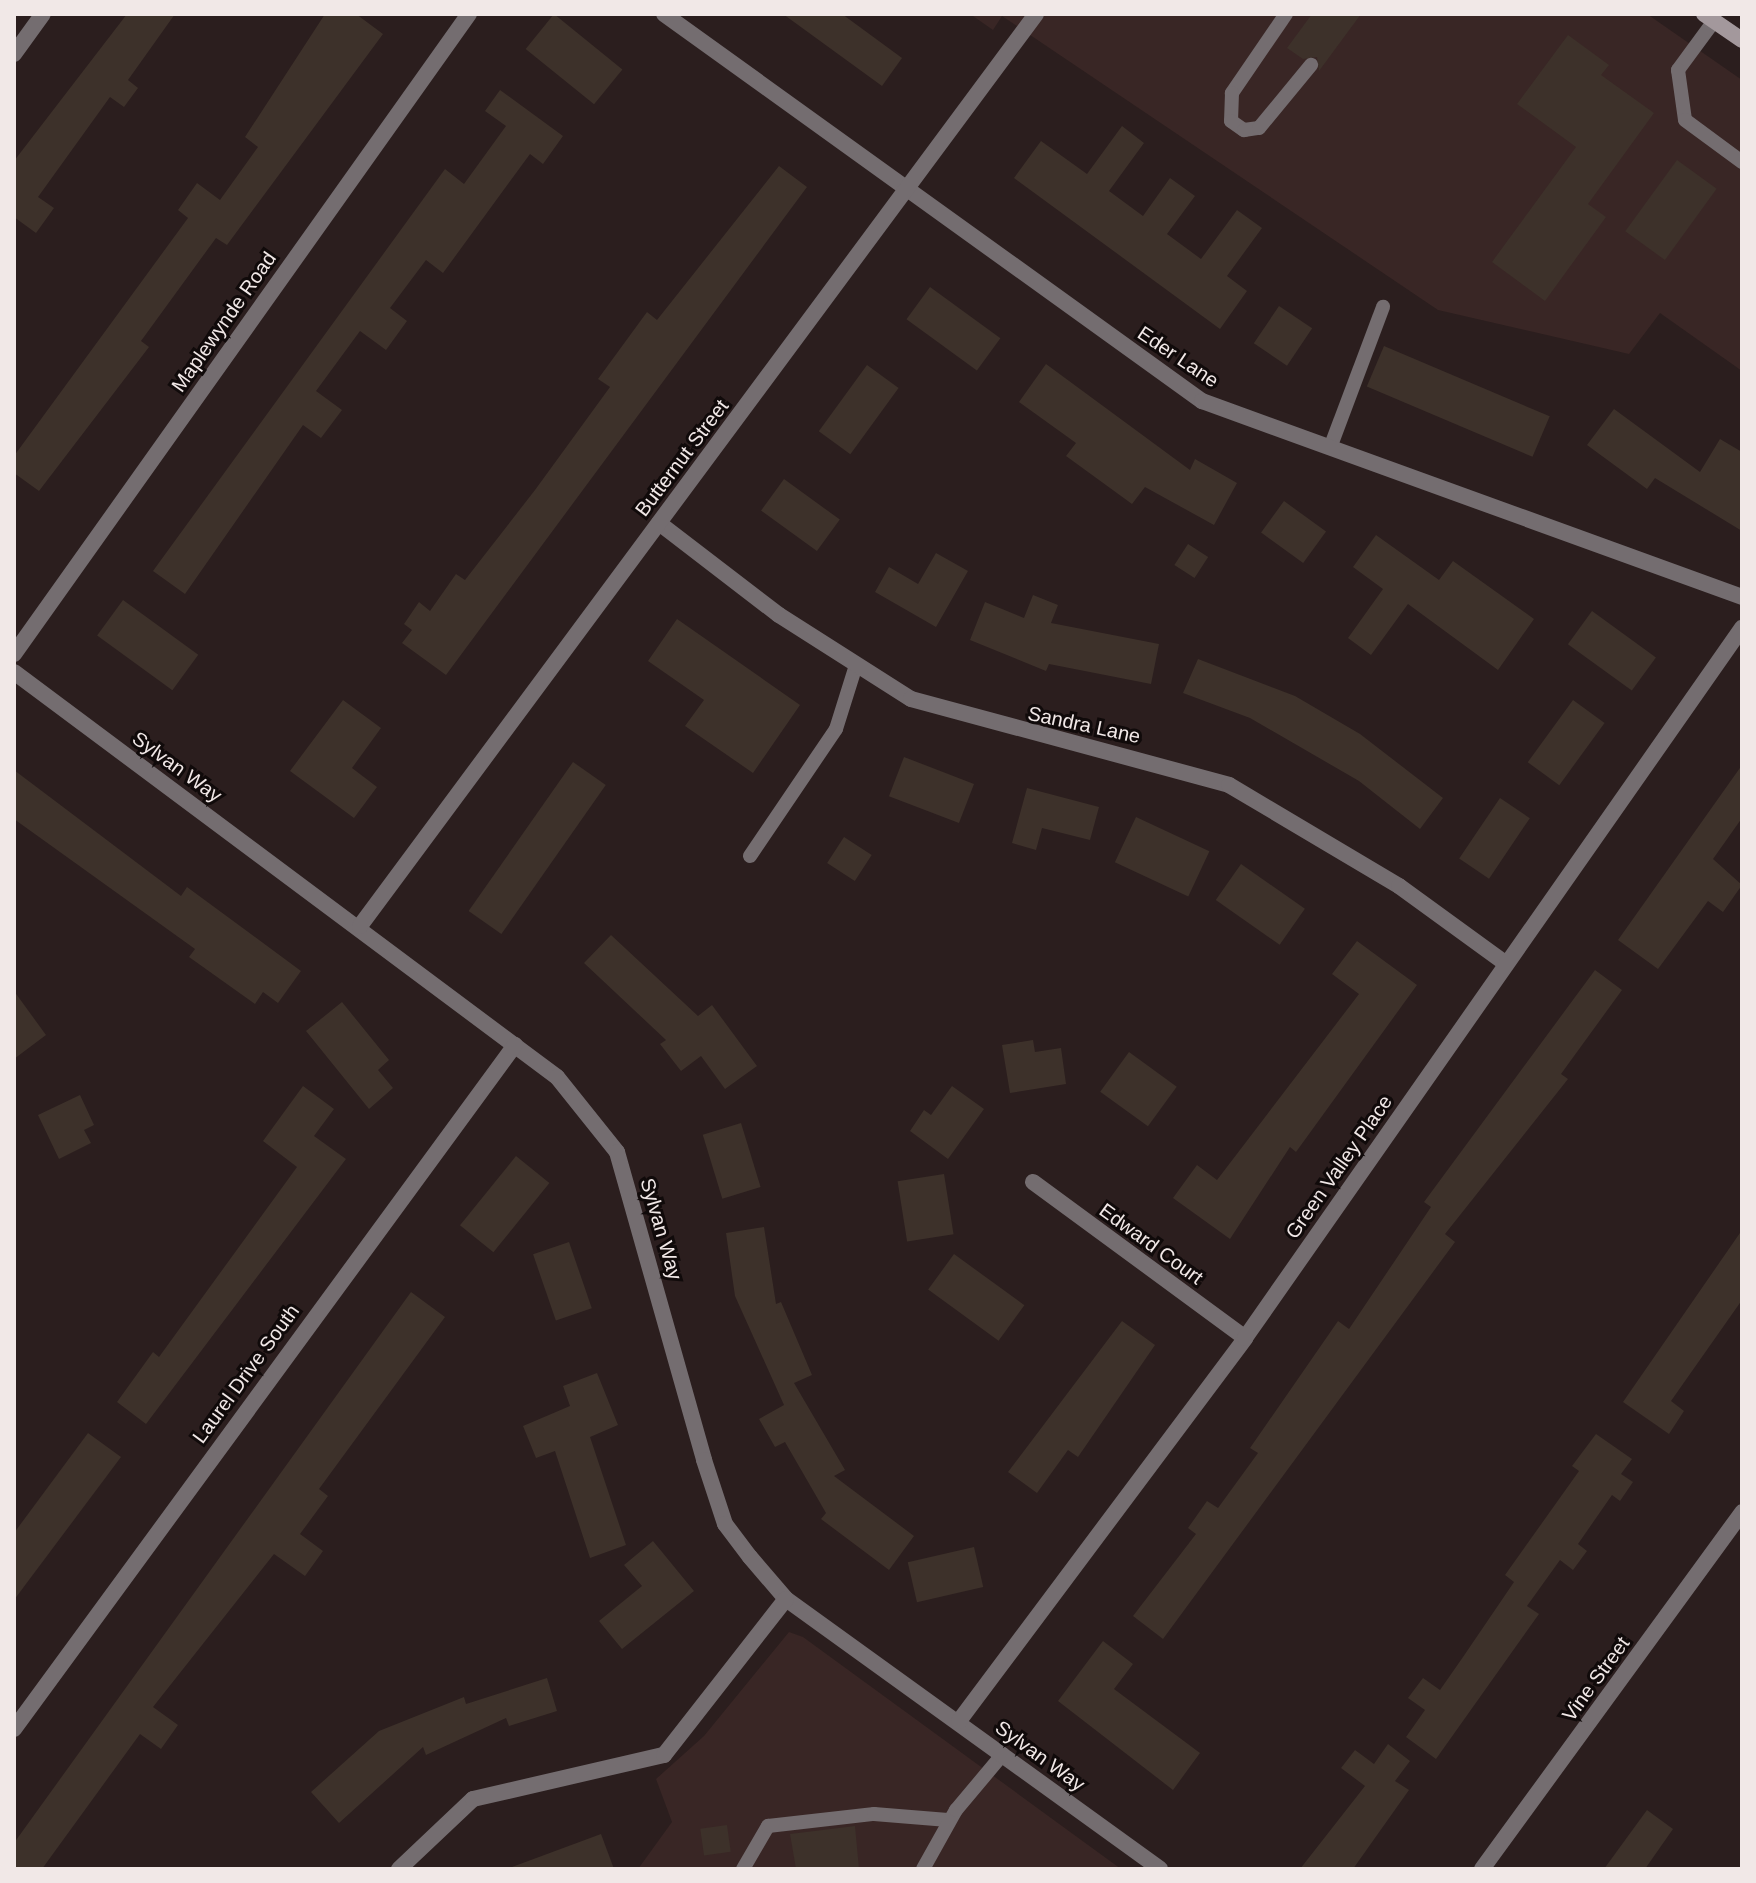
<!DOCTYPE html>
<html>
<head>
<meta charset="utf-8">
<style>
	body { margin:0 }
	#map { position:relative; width:1756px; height:1883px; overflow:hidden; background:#2b1e1e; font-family:Arial,sans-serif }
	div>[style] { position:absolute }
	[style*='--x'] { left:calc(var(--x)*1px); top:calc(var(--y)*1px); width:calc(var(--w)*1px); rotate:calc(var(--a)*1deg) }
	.built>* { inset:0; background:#392625 }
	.building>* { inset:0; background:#3d312a; transform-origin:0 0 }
	.lane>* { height:14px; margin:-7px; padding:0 7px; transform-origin:7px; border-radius:7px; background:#746d70 }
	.street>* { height:16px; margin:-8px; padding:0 8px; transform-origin:8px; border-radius:8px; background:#746d70 }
	.secondary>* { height:16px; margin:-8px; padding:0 8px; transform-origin:8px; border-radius:8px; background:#a3989c }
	span { translate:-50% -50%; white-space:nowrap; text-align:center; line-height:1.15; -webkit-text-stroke:6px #100a0a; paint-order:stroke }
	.street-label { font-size:20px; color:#f1e8e7 }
	.frame { position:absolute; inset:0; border:16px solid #f1e8e7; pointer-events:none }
</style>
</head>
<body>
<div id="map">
	<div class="built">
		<div style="clip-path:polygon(970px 14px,1647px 14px,1742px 80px,1742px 371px,1660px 313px,1629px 354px,1438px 310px,1002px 16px,993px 30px)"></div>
		<div style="clip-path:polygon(789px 1632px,803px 1637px,1121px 1869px,638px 1869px,672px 1822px,656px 1779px,704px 1736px)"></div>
	</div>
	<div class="building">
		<div style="clip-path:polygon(127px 14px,175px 14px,128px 80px,138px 88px,124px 107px,110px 97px,38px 197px,54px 208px,36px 233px,14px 217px,14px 161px)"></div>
		<div style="clip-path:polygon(325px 14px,356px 14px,383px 34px,227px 245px,216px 238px,141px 341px,149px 347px,39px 491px,14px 473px,14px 456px,188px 218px,178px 210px,197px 183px,220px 200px,258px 147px,245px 137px)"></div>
		<div style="left:554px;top:14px;width:88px;height:45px;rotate:39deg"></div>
		<div style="clip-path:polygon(783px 14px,842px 14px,902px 58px,882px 86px)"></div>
		<div style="clip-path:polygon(1312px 14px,1361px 14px,1319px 71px,1317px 57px,1303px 59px,1287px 48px)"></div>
		<div style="clip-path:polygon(1568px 35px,1609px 65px,1601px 75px,1654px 113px,1588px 204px,1606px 217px,1545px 301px,1492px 262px,1576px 147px,1517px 104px)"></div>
		<div style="clip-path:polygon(500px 90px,563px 136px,543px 164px,530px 154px,443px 273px,426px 260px,390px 308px,407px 321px,386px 350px,360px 331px,316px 391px,342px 410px,321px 438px,303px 425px,185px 594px,153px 571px,445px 169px,464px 184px,506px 126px,485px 111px)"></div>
		<div style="clip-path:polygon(1122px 126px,1144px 143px,1109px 191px,1143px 216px,1170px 178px,1195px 196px,1167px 234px,1201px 259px,1237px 210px,1262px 228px,1227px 276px,1247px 291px,1220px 329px,1014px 178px,1041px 141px,1087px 174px)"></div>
		<div style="left:1677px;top:160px;width:49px;height:88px;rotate:36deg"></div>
		<div style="clip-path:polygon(779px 166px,807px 187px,446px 675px,402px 643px,412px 630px,404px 624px,419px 602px,430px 611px,456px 574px,465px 580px,535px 490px,610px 387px,598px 379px,647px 312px,657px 320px)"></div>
		<div style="left:930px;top:287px;width:87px;height:40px;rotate:36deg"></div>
		<div style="left:1279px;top:306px;width:40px;height:45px;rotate:34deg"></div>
		<div style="left:1384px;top:346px;width:180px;height:44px;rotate:23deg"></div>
		<div style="clip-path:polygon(1046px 364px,1190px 470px,1195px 459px,1237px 483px,1214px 525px,1145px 487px,1132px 504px,1066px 456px,1076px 443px,1019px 402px)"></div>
		<div style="left:867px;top:365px;width:39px;height:82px;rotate:36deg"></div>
		<div style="clip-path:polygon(1614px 409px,1700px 472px,1720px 439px,1742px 452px,1742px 531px,1655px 478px,1647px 489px,1587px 445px)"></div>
		<div style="left:784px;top:479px;width:69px;height:39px;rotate:36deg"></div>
		<div style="left:1284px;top:501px;width:52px;height:39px;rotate:36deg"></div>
		<div style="clip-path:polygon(1376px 535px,1439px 580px,1453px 561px,1534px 619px,1498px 670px,1408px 604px,1371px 655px,1348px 638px,1383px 589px,1353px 567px)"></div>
		<div style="left:1188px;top:544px;width:24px;height:25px;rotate:33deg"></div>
		<div style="clip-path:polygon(936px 553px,968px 571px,936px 627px,875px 592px,889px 567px,918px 584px)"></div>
		<div style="clip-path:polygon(1033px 595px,1058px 605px,1051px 623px,1159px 644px,1151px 684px,1049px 664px,1046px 671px,970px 640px,985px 602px,1024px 618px)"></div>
		<div style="left:123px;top:600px;width:93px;height:44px;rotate:36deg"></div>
		<div style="left:1592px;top:611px;width:79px;height:41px;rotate:36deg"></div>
		<div style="clip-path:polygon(677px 619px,800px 705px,753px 773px,685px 726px,704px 700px,648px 661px)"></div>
		<div style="clip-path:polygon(1198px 659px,1295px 696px,1360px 734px,1443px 798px,1420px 829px,1359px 781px,1250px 718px,1183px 693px)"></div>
		<div style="clip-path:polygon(343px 700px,381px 728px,352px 768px,377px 787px,354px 818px,290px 771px)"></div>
		<div style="left:1573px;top:700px;width:39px;height:77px;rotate:36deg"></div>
		<div style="left:904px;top:757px;width:75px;height:42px;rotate:21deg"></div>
		<div style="left:573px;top:762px;width:40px;height:182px;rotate:35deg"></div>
		<div style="clip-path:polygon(1742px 765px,1742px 818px,1713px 859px,1742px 885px,1723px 912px,1708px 901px,1658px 969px,1618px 940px)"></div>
		<div style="clip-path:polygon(14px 770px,181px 896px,187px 887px,301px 971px,278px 1003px,263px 992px,255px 1004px,189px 957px,195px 949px,14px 819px)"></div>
		<div style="clip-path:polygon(1027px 788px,1099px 807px,1090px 840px,1042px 828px,1036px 850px,1012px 843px)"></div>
		<div style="left:1500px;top:798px;width:36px;height:73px;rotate:34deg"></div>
		<div style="left:1136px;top:817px;width:81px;height:50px;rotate:25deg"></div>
		<div style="left:844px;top:837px;width:33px;height:31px;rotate:33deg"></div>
		<div style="left:1241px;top:864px;width:78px;height:44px;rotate:35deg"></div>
		<div style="clip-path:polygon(611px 935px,698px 1016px,712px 1005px,757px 1066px,725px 1089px,701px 1056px,681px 1071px,660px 1044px,666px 1040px,584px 963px)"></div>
		<div style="clip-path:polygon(1357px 941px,1417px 985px,1296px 1152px,1290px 1147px,1230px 1239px,1173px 1198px,1197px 1165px,1217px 1180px,1359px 994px,1332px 974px)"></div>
		<div style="clip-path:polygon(1595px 970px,1622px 990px,1561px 1074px,1568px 1079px,1445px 1234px,1455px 1242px,1163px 1639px,1133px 1616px,1196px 1534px,1188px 1528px,1207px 1501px,1218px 1508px,1258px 1453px,1250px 1448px,1338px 1321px,1349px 1329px,1431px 1207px,1424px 1202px)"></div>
		<div style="clip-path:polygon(14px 991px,46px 1035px,14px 1059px)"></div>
		<div style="clip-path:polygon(342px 1002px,389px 1060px,378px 1070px,393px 1088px,369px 1109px,306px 1031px)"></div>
		<div style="clip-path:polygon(1033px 1040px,1035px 1052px,1061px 1048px,1066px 1084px,1010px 1093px,1002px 1045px)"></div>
		<div style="left:1129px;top:1052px;width:59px;height:49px;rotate:36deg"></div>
		<div style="clip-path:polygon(303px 1086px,334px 1109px,314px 1136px,346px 1159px,146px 1424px,117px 1402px,153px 1352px,159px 1357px,297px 1167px,263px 1141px)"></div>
		<div style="clip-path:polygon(952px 1086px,984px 1109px,948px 1159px,910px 1131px,924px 1110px,931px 1115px)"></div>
		<div style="clip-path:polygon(80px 1095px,94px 1125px,84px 1130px,91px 1143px,59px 1159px,38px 1115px)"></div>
		<div style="left:741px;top:1123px;width:67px;height:40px;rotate:73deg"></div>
		<div style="left:516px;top:1156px;width:43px;height:89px;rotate:39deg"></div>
		<div style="left:944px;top:1174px;width:61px;height:47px;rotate:81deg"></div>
		<div style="clip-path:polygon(764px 1227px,776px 1304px,781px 1302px,812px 1375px,794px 1383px,845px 1470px,834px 1476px,914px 1536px,889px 1570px,821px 1519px,826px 1513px,785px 1442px,775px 1447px,759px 1419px,784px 1405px,735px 1296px,726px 1233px)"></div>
		<div style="clip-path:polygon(1742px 1230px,1742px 1300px,1671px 1401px,1684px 1411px,1669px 1434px,1623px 1402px)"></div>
		<div style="left:569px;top:1242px;width:70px;height:38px;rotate:71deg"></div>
		<div style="left:954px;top:1254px;width:87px;height:44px;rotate:36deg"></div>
		<div style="clip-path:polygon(411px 1292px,445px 1317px,319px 1489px,328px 1496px,300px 1534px,323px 1551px,305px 1576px,274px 1554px,153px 1707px,178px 1725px,161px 1749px,140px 1734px,42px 1869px,14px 1869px,14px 1843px)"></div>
		<div style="clip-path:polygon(1122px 1321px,1155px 1345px,1078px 1457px,1068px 1450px,1037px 1493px,1008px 1472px)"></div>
		<div style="clip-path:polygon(597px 1373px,618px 1425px,590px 1437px,626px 1545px,590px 1558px,555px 1451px,536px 1458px,523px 1426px,570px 1406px,563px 1386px)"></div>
		<div style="clip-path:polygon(88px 1433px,121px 1457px,14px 1600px,14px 1533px)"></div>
		<div style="clip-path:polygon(1596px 1434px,1632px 1459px,1621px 1474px,1633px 1482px,1620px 1501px,1612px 1495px,1578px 1544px,1587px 1551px,1573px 1570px,1560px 1560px,1527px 1606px,1539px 1614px,1436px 1759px,1406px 1737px,1425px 1710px,1408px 1698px,1423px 1678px,1440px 1690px,1463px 1657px,1514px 1582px,1505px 1575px,1579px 1471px,1572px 1466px)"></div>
		<div style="clip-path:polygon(653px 1541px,694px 1591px,622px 1649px,599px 1621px,642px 1586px,624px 1565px)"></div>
		<div style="left:974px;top:1547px;width:41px;height:68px;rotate:77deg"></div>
		<div style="clip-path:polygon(1103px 1641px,1133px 1664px,1114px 1689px,1200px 1753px,1173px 1790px,1058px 1701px)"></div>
		<div style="clip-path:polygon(547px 1678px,557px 1711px,509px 1726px,506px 1718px,426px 1755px,423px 1747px,339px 1823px,311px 1792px,379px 1731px,464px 1697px,466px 1704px)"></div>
		<div style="clip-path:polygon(1388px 1744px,1410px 1761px,1395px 1781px,1409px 1790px,1370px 1845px,1353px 1869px,1300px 1869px,1365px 1786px,1341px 1768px,1355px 1750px,1374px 1764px)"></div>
		<div style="clip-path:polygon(1647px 1810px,1673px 1829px,1645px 1869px,1604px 1869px)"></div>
		<div style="left:727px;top:1825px;width:27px;height:27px;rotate:82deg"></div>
		<div style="clip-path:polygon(855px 1826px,859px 1869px,796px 1869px,790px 1834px)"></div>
		<div style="clip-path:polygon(601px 1834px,614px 1869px,513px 1869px,512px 1867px)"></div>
	</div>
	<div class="lane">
		<div style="--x:1286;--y:14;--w:96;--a:124.4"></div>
		<div style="--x:1232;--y:93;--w:28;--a:92"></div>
		<div style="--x:1231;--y:121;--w:16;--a:35"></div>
		<div style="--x:1244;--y:130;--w:15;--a:-8"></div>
		<div style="--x:1259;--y:128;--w:82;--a:-50.5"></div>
		<div style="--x:1714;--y:21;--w:61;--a:126.3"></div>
		<div style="--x:1678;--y:70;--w:50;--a:82"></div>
		<div style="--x:1685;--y:120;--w:71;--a:36.4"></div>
		<div style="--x:1330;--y:448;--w:151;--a:-69.4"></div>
		<div style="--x:750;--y:856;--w:153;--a:-55.9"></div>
		<div style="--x:836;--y:729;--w:67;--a:-72.6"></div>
		<div style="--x:743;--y:1869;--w:50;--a:-59.8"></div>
		<div style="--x:768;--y:1826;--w:107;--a:-6.5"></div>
		<div style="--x:874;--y:1814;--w:74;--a:4.6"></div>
		<div style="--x:923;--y:1869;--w:68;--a:-60.8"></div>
		<div style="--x:956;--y:1810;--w:73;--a:-50"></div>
	</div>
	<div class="street">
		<div style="--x:664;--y:14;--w:663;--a:35.73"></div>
		<div style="--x:1202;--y:401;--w:574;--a:19.95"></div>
		<div style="--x:14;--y:54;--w:49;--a:-54.1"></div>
		<div style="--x:659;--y:523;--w:151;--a:37.5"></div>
		<div style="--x:779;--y:615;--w:156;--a:32.5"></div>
		<div style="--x:911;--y:699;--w:329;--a:15.1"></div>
		<div style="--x:1229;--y:785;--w:198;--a:30.7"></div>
		<div style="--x:1399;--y:886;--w:131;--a:36"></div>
		<div style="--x:14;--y:654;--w:785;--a:-54.59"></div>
		<div style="--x:14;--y:672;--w:677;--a:36.72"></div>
		<div style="--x:557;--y:1077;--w:96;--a:51.3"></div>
		<div style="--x:617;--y:1152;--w:320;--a:74.2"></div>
		<div style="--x:704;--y:1460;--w:67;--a:71.8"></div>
		<div style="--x:725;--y:1524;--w:41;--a:52.9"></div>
		<div style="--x:750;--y:1557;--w:55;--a:49.4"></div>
		<div style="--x:786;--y:1599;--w:461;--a:35.8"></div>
		<div style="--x:360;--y:926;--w:1135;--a:-53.45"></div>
		<div style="--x:1033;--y:1182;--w:263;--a:36.3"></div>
		<div style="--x:959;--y:1721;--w:478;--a:-53.2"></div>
		<div style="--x:1245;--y:1338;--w:867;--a:-55.01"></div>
		<div style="--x:14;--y:1729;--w:848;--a:-53.78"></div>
		<div style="--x:399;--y:1869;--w:102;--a:-43.4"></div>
		<div style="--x:473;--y:1799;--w:196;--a:-13"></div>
		<div style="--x:664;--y:1755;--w:198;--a:-52"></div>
		<div style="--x:1482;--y:1869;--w:442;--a:-53.9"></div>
	</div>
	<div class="secondary">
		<div style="--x:1704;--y:14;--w:46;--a:34.4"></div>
	</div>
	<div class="street-label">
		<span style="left:224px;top:322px;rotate:-55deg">Maplewynde Road</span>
		<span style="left:1178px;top:357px;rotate:34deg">Eder Lane</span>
		<span style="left:682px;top:458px;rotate:-53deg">Butternut Street</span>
		<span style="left:1084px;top:725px;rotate:12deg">Sandra Lane</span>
		<span style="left:177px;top:767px;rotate:36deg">Sylvan Way</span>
		<span style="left:1339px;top:1167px;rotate:-55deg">Green Valley Place</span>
		<span style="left:661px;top:1229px;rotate:74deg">Sylvan Way</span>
		<span style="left:1151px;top:1244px;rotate:36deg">Edward Court</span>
		<span style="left:246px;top:1374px;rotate:-54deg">Laurel Drive South</span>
		<span style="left:1596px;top:1679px;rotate:-54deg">Vine Street</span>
		<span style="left:1040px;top:1756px;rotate:36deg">Sylvan Way</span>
	</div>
	<div class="frame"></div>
</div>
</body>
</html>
